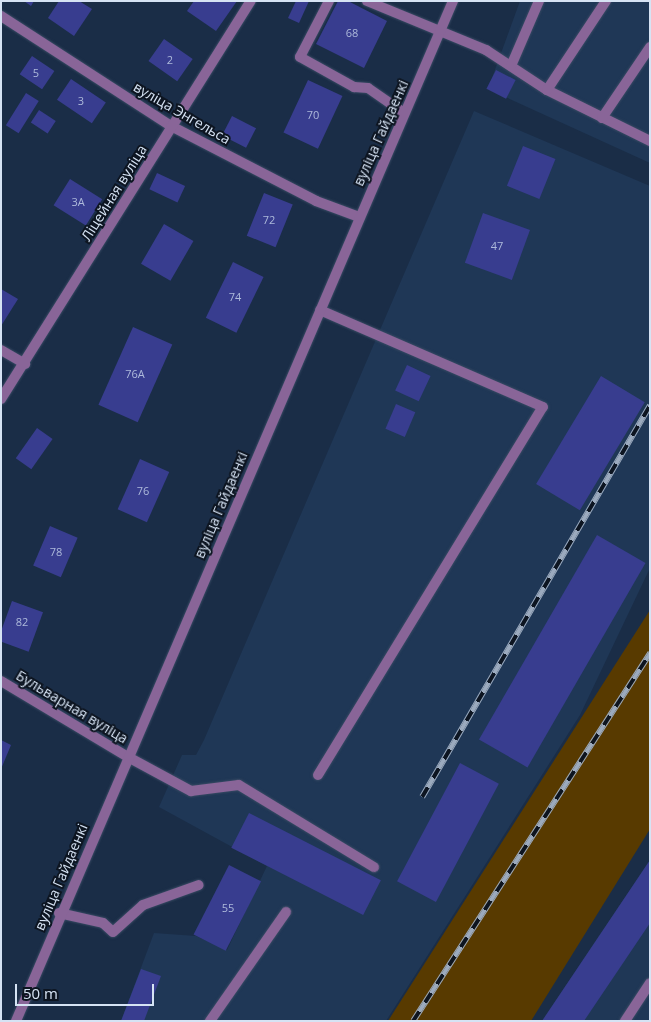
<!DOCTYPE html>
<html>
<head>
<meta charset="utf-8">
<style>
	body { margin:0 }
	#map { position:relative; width:651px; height:1022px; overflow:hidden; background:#1a2d47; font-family:"Open Sans",sans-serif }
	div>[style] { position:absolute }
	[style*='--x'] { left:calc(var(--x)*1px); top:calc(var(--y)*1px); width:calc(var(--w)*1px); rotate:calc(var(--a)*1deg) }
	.built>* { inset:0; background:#1f3756 }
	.green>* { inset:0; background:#583a00 }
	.building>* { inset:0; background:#383d8f; transform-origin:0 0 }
	.roads { filter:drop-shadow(0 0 1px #384a63) drop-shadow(0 0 1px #384a63) }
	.service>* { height:10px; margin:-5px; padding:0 5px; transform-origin:5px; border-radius:5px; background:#896598 }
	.minor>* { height:10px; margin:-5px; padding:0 5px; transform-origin:5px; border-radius:5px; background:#896598 }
	.tertiary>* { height:10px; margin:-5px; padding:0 5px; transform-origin:5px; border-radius:5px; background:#896598 }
	.rail>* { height:5.5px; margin-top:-2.75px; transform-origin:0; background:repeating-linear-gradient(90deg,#0d1521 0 11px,#9baabe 0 22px); box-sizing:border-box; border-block:1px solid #9baabe }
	span { translate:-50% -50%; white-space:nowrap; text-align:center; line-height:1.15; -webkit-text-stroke:4px #0d1521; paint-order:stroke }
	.number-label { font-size:11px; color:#aebadb }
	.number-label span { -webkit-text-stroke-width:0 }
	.street-label { font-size:14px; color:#d6e3f4 }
	.frame { position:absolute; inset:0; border:2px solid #d6e3f4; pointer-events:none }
	.scale { position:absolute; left:15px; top:984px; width:139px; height:22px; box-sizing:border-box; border:2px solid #d6e3f4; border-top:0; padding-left:6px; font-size:15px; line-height:18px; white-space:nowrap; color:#d6e3f4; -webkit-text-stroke:4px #0d1521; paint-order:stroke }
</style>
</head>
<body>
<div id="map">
	<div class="built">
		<div style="clip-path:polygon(520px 1px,650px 1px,650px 163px,488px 89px)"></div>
		<div style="clip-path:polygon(474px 111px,650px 186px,650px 568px,580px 715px,386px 1021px,121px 1021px,154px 933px,196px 936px,227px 950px,267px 866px,159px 807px,182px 755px,196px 755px,204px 740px)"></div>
		<div style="clip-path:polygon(650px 860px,650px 1021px,542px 1021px)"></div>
	</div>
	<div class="green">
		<div style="clip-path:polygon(650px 610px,650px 829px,531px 1021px,388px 1021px)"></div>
	</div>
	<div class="building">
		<div style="clip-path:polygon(24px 1px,34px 1px,31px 6px)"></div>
		<div style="clip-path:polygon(59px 1px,79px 1px,92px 9px,74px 36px,48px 18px)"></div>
		<div style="clip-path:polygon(194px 1px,237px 1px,216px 31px,187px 11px)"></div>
		<div style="clip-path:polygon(296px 1px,309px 1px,299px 23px,288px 18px)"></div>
		<div style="clip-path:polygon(338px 1px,348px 1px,387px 21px,364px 68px,316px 44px)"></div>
		<div style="left:164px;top:39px;width:35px;height:27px;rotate:35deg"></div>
		<div style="left:32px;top:56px;width:27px;height:22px;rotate:34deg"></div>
		<div style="left:496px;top:70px;width:22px;height:21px;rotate:27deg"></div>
		<div style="left:71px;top:79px;width:42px;height:25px;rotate:34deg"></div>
		<div style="left:308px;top:80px;width:38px;height:58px;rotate:25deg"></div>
		<div style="left:26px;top:93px;width:15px;height:38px;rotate:32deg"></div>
		<div style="left:39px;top:110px;width:20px;height:15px;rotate:33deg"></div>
		<div style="left:232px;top:116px;width:27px;height:22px;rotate:27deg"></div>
		<div style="left:523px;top:146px;width:35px;height:43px;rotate:22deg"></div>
		<div style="left:157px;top:173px;width:31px;height:18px;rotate:25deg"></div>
		<div style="left:70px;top:179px;width:38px;height:31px;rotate:32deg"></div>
		<div style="left:264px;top:193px;width:31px;height:46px;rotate:22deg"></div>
		<div style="left:483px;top:213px;width:50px;height:53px;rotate:20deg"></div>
		<div style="left:164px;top:224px;width:34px;height:46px;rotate:30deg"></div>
		<div style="left:233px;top:262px;width:34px;height:62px;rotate:26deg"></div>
		<div style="clip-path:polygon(1px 289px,18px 299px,1px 326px)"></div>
		<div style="left:133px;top:327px;width:43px;height:85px;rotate:24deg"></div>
		<div style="left:407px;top:365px;width:26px;height:28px;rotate:25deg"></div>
		<div style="left:601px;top:376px;width:51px;height:126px;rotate:31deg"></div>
		<div style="left:396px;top:404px;width:21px;height:27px;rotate:23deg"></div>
		<div style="left:37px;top:428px;width:19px;height:37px;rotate:35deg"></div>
		<div style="left:140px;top:459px;width:32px;height:55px;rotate:24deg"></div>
		<div style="left:50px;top:526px;width:30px;height:43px;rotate:23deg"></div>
		<div style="left:597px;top:535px;width:56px;height:236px;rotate:30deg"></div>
		<div style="left:12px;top:601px;width:33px;height:42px;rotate:20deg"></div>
		<div style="clip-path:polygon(1px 740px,11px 745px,1px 769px)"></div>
		<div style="left:460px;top:763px;width:44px;height:134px;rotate:28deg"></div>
		<div style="left:249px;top:813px;width:148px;height:39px;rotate:27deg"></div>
		<div style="clip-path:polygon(650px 860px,650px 923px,584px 1021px,542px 1021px)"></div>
		<div style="left:229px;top:865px;width:36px;height:78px;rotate:27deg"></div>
		<div style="clip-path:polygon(141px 969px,161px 976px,144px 1021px,121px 1021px)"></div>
	</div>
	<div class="roads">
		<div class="service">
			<div style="--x:329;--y:1;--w:63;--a:117.4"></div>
			<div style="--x:300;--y:57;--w:62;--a:29.1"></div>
			<div style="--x:354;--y:87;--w:14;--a:4"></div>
			<div style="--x:368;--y:88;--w:44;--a:34.8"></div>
			<div style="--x:367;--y:1;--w:129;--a:22.4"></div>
			<div style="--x:486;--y:50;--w:73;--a:33.3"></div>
			<div style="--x:547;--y:90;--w:115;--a:26.3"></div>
			<div style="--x:511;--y:66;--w:71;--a:-66.7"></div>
			<div style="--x:547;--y:90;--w:107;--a:-56.5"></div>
			<div style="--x:602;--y:118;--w:86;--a:-55.9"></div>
			<div style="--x:128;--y:757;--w:72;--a:28.4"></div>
			<div style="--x:191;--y:791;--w:48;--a:-7.1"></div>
			<div style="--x:239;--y:785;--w:158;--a:31.3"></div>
			<div style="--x:318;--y:775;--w:431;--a:-58.6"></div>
			<div style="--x:543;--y:407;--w:243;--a:-156.5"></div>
			<div style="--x:59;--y:913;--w:45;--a:12.8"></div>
			<div style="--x:103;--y:923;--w:13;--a:42"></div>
			<div style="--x:113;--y:932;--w:40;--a:-42"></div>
			<div style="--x:143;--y:905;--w:59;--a:-19.7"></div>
			<div style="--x:210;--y:1021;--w:133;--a:-55.1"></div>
			<div style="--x:625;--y:1021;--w:45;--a:-56.7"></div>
		</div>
		<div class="minor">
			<div style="--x:1;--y:16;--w:202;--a:32.9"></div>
			<div style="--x:171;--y:126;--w:163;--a:27.3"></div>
			<div style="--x:316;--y:201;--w:46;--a:20.4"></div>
			<div style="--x:1;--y:350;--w:28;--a:30"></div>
			<div style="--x:1;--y:399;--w:470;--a:-57.9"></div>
			<div style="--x:1;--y:681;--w:148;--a:30.9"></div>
		</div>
		<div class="tertiary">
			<div style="--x:16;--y:1021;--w:1110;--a:-66.81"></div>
		</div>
	</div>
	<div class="rail">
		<div style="--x:422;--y:797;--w:453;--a:-59.8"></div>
		<div style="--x:413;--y:1021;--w:438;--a:-57.2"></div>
	</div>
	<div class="number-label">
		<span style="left:352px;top:33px">68</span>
		<span style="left:170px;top:60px">2</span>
		<span style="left:36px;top:73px">5</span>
		<span style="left:81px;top:101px">3</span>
		<span style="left:313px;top:115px">70</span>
		<span style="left:78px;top:202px">3А</span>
		<span style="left:269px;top:220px">72</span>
		<span style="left:497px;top:246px">47</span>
		<span style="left:235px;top:297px">74</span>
		<span style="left:135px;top:374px">76А</span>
		<span style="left:143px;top:491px">76</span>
		<span style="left:56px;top:552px">78</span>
		<span style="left:22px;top:622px">82</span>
		<span style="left:228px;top:908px">55</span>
	</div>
	<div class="street-label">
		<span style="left:182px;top:113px;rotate:30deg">вуліца Энгельса</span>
		<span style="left:381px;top:133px;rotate:-66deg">вуліца Гайдаенкі</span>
		<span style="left:114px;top:193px;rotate:-58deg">Ліцейная вуліца</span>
		<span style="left:221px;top:505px;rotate:-67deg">вуліца Гайдаенкі</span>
		<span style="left:72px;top:707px;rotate:31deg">Бульварная вуліца</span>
		<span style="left:61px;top:877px;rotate:-67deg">вуліца Гайдаенкі</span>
	</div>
	<div class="frame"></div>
	<div class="scale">50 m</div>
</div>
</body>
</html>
